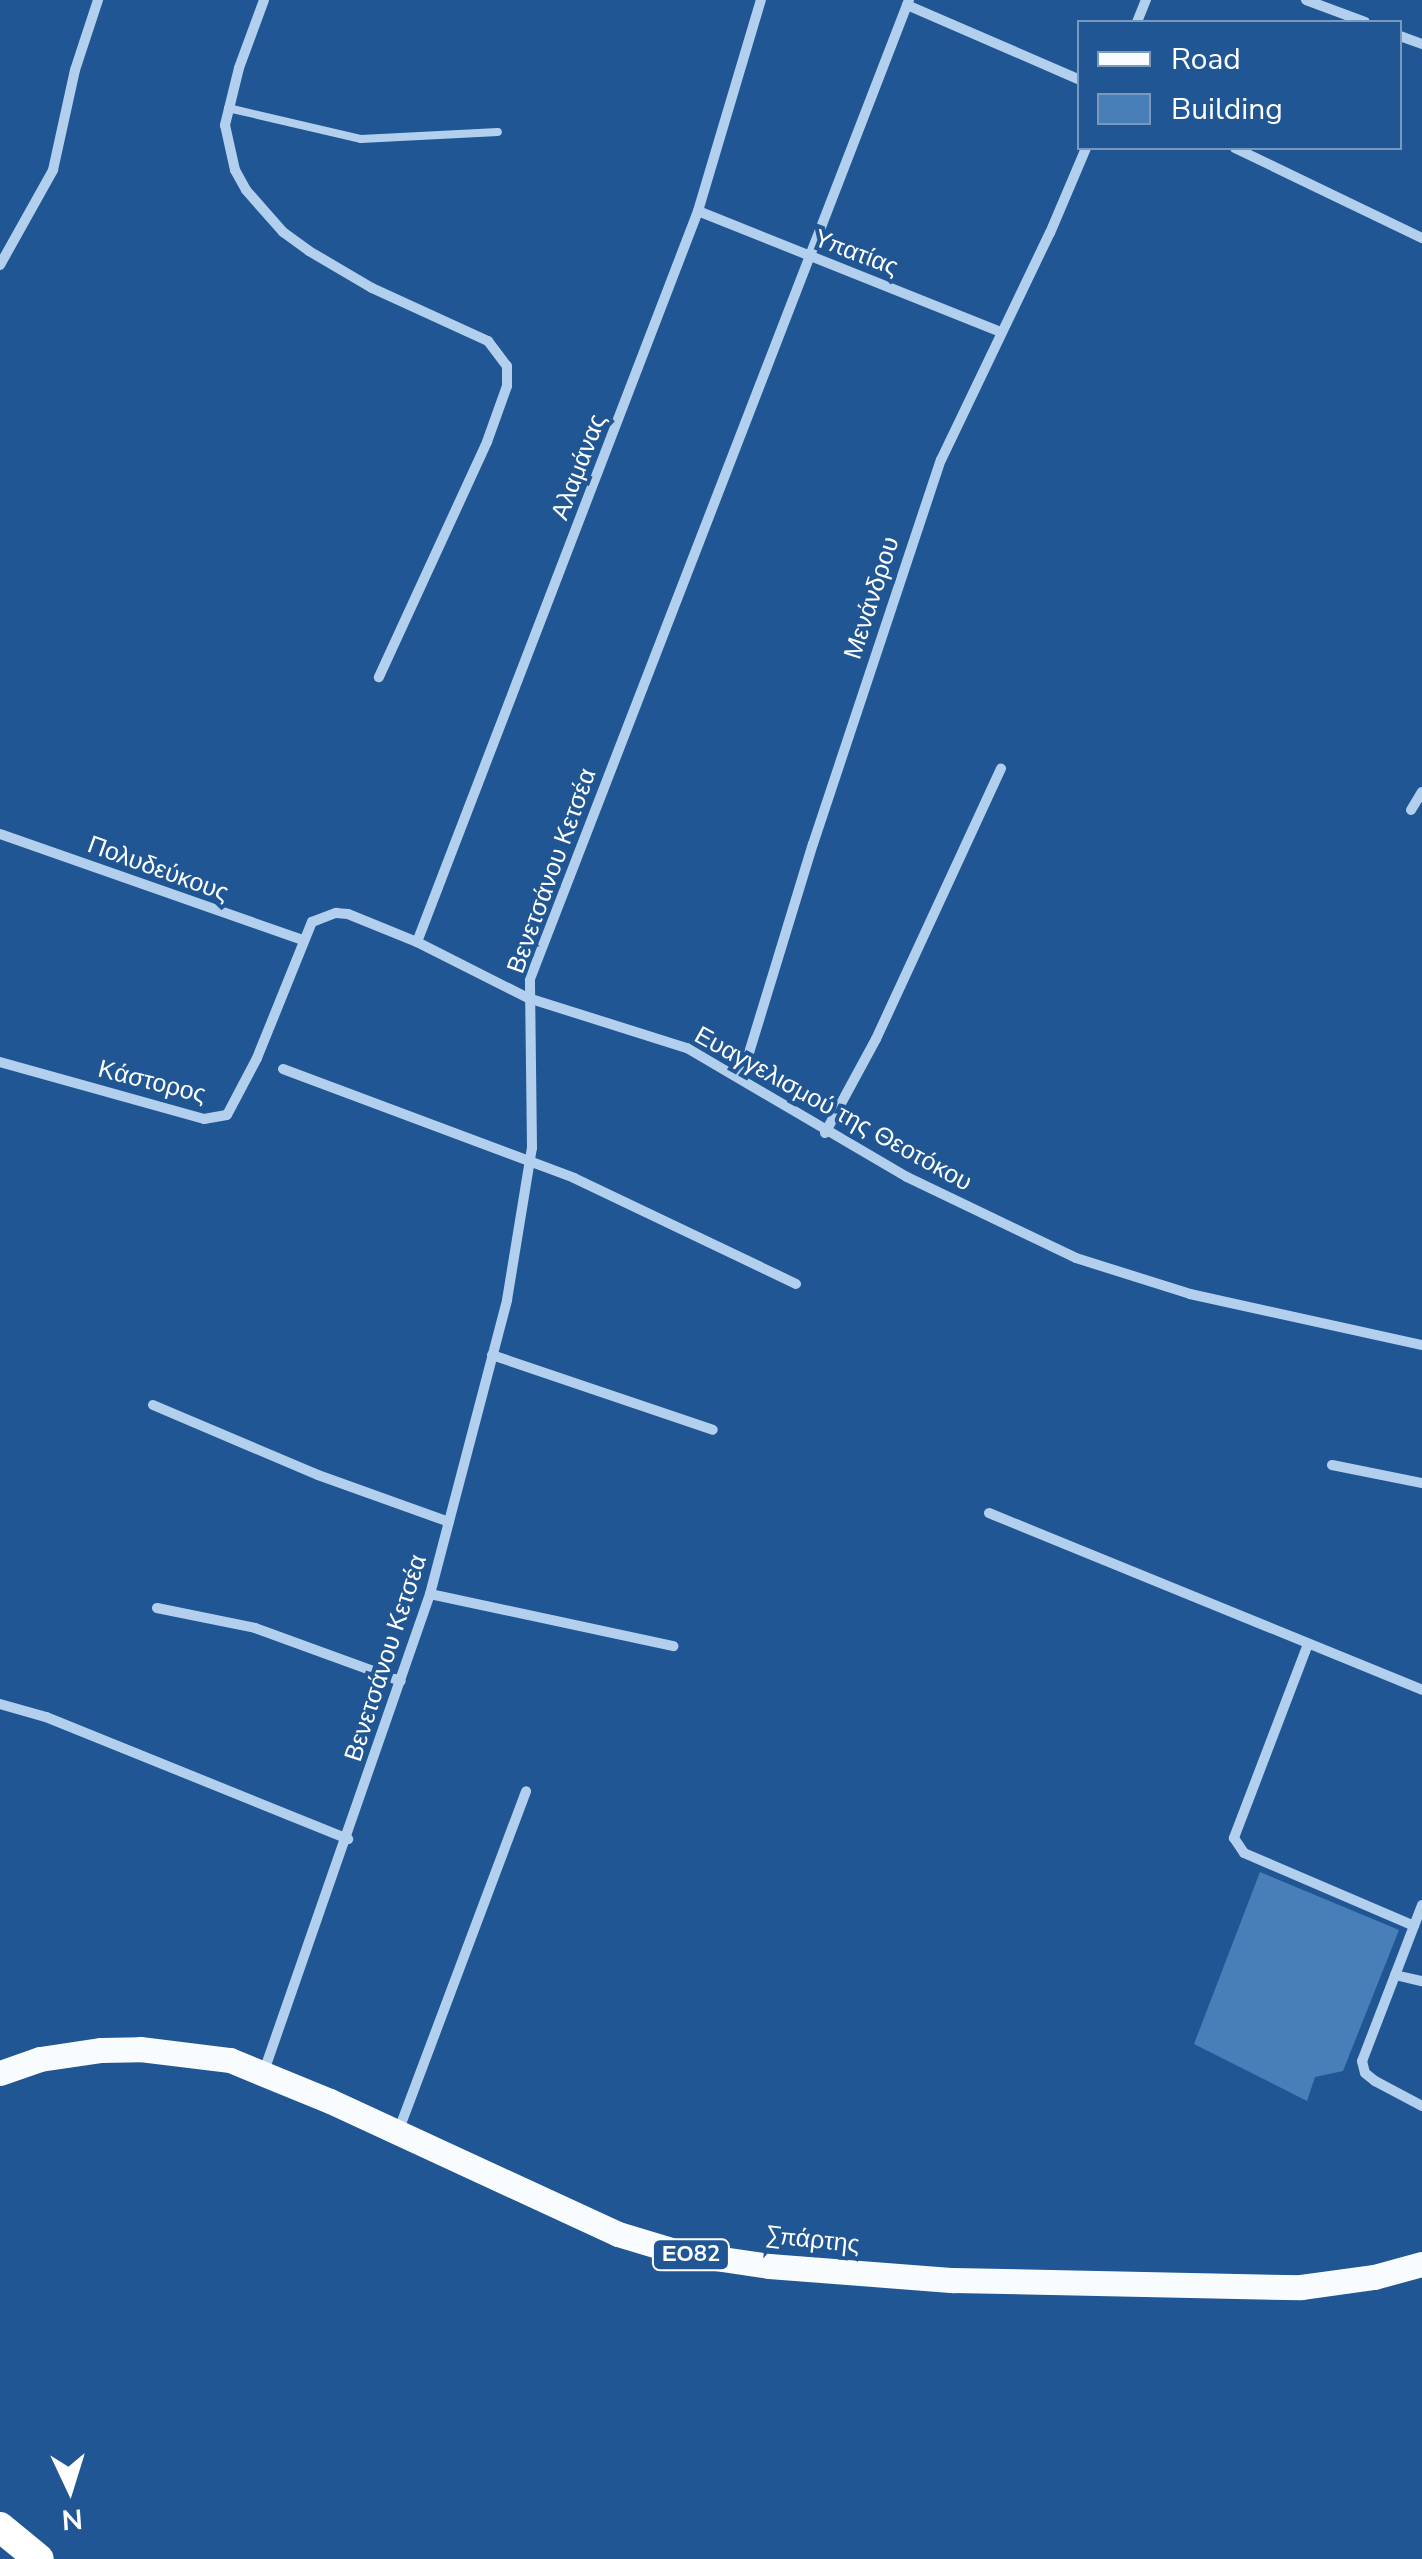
<!DOCTYPE html>
<html>
<head>
<meta charset="utf-8">
<style>
	body { margin:0 }
	#map { position:relative; width:1422px; height:2559px; overflow:hidden; background:#205693; font-family:"Nunito Sans",sans-serif }
	div>[style] { position:absolute }
	[style*='--x'] { left:calc(var(--x)*1px); top:calc(var(--y)*1px); width:calc(var(--w)*1px); rotate:calc(var(--a)*1deg) }
	.building>* { inset:0; background:#497fb9 }
	.lane>* { height:8px; margin:-4px; padding:0 4px; transform-origin:4px; border-radius:4px; background:#b3cfee }
	.street>* { height:10px; margin:-5px; padding:0 5px; transform-origin:5px; border-radius:5px; background:#b3cfee }
	.primary>* { height:25px; margin:-12.5px; padding:0 12.5px; transform-origin:12.5px; border-radius:12.5px; background:#f9fcff }
	.highway>* { height:30px; margin:-15px; padding:0 15px; transform-origin:15px; border-radius:15px; background:#fff }
	span { translate:-50% -50%; white-space:nowrap; text-align:center; line-height:1.15; -webkit-text-stroke:8px #205693; paint-order:stroke }
	.shield-label span { padding:2px 8px; background:#205693; border:2px solid; border-radius:8px; -webkit-text-stroke-width:0 }
	.shield-label { font-size:22px; color:#fff; font-weight:700 }
	.street-label { font-size:25px; color:#fff }
	.legend { position:absolute; left:1077px; top:20px; width:325px; height:130px; box-sizing:border-box; background:#205693; border:2px solid #799abe; margin:0; padding:12px 18px; list-style:none; font-size:30px; color:#fff }
	.legend li { display:flex; align-items:center; gap:20px; height:50px }
	.legend b { width:50px; border:2px solid #799abe }
	.north { position:absolute; left:20px; top:2439px; width:100px; height:100px; -webkit-text-stroke:8px #205693; paint-order:stroke; rotate:176deg; font-size:28px; font-weight:700; line-height:40px; text-align:center; color:#fff }
	.north::after { content:''; display:block; margin:auto; width:35px; height:45px; background:#fff; clip-path:polygon(50% 0,100% 100%,50% 72%,0 100%) }
</style>
</head>
<body>
<div id="map">
	<div class="building">
		<div style="clip-path:polygon(1260px 1872px,1399px 1930px,1343px 2071px,1315px 2077px,1307px 2101px,1194px 2044px)"></div>
	</div>
	<div class="lane">
		<div style="--x:228;--y:108;--w:137;--a:13.1"></div>
		<div style="--x:361;--y:139;--w:137;--a:-2.9"></div>
	</div>
	<div class="street">
		<div style="--x:264;--y:0;--w:72;--a:110.2"></div>
		<div style="--x:239;--y:68;--w:59;--a:103.8"></div>
		<div style="--x:225;--y:125;--w:46;--a:77.5"></div>
		<div style="--x:235;--y:170;--w:23;--a:61"></div>
		<div style="--x:246;--y:190;--w:56;--a:48.6"></div>
		<div style="--x:283;--y:232;--w:32;--a:36"></div>
		<div style="--x:309;--y:251;--w:73;--a:30.4"></div>
		<div style="--x:372;--y:288;--w:128;--a:24.6"></div>
		<div style="--x:488;--y:341;--w:31;--a:53"></div>
		<div style="--x:507;--y:366;--w:20;--a:90"></div>
		<div style="--x:507;--y:386;--w:59;--a:109.7"></div>
		<div style="--x:487;--y:442;--w:259;--a:114.7"></div>
		<div style="--x:1306;--y:0;--w:63;--a:20.4"></div>
		<div style="--x:907;--y:5;--w:189;--a:23.4"></div>
		<div style="--x:1137;--y:22;--w:24;--a:-68"></div>
		<div style="--x:1400;--y:36;--w:23;--a:20"></div>
		<div style="--x:1235;--y:148;--w:208;--a:25.7"></div>
		<div style="--x:698;--y:211;--w:325;--a:21.8"></div>
		<div style="--x:0;--y:265;--w:109;--a:-60.8"></div>
		<div style="--x:53;--y:170;--w:102;--a:-77.6"></div>
		<div style="--x:75;--y:70;--w:74;--a:-71.8"></div>
		<div style="--x:1411;--y:810;--w:21;--a:-59"></div>
		<div style="--x:0;--y:834;--w:320;--a:19.3"></div>
		<div style="--x:417;--y:942;--w:783;--a:-68.97"></div>
		<div style="--x:698;--y:211;--w:220;--a:-73.4"></div>
		<div style="--x:0;--y:1062;--w:212;--a:15.6"></div>
		<div style="--x:204;--y:1119;--w:23;--a:-10"></div>
		<div style="--x:227;--y:1115;--w:64;--a:-62.2"></div>
		<div style="--x:257;--y:1058;--w:147;--a:-68"></div>
		<div style="--x:312;--y:922;--w:26;--a:-21"></div>
		<div style="--x:336;--y:913;--w:12;--a:5"></div>
		<div style="--x:348;--y:914;--w:74;--a:22.1"></div>
		<div style="--x:417;--y:942;--w:124;--a:26.8"></div>
		<div style="--x:528;--y:998;--w:167;--a:17.5"></div>
		<div style="--x:687;--y:1048;--w:255;--a:30.4"></div>
		<div style="--x:907;--y:1177;--w:187;--a:25.6"></div>
		<div style="--x:1076;--y:1258;--w:120;--a:17.5"></div>
		<div style="--x:1190;--y:1294;--w:238;--a:12.4"></div>
		<div style="--x:283;--y:1069;--w:311;--a:20.5"></div>
		<div style="--x:574;--y:1178;--w:246;--a:25.5"></div>
		<div style="--x:741;--y:1079;--w:246;--a:-73"></div>
		<div style="--x:813;--y:844;--w:405;--a:-71.6"></div>
		<div style="--x:941;--y:460;--w:252;--a:-64.4"></div>
		<div style="--x:1050;--y:233;--w:92;--a:-67"></div>
		<div style="--x:825;--y:1133;--w:107;--a:-61.5"></div>
		<div style="--x:876;--y:1039;--w:298;--a:-65.2"></div>
		<div style="--x:492;--y:1355;--w:233;--a:18.7"></div>
		<div style="--x:153;--y:1405;--w:179;--a:23"></div>
		<div style="--x:318;--y:1475;--w:139;--a:19.7"></div>
		<div style="--x:1332;--y:1465;--w:92;--a:11.3"></div>
		<div style="--x:989;--y:1513;--w:468;--a:22.2"></div>
		<div style="--x:430;--y:1594;--w:249;--a:12.1"></div>
		<div style="--x:157;--y:1608;--w:100;--a:11.5"></div>
		<div style="--x:255;--y:1628;--w:155;--a:20"></div>
		<div style="--x:1308;--y:1644;--w:208;--a:110.9"></div>
		<div style="--x:1234;--y:1838;--w:18;--a:56"></div>
		<div style="--x:1244;--y:1853;--w:185;--a:23.2"></div>
		<div style="--x:0;--y:1704;--w:48;--a:15.8"></div>
		<div style="--x:46;--y:1717;--w:326;--a:22"></div>
		<div style="--x:1422;--y:1905;--w:167;--a:111"></div>
		<div style="--x:1362;--y:2061;--w:12;--a:76"></div>
		<div style="--x:1365;--y:2073;--w:13;--a:39"></div>
		<div style="--x:1375;--y:2081;--w:53;--a:28"></div>
		<div style="--x:1395;--y:1975;--w:28;--a:13"></div>
		<div style="--x:264;--y:2071;--w:505;--a:-70.81"></div>
		<div style="--x:430;--y:1594;--w:304;--a:-75.3"></div>
		<div style="--x:507;--y:1300;--w:154;--a:-80.7"></div>
		<div style="--x:532;--y:1148;--w:169;--a:-90.7"></div>
		<div style="--x:530;--y:979;--w:1050;--a:-68.84"></div>
		<div style="--x:398;--y:2132;--w:364;--a:-69.4"></div>
	</div>
	<div class="primary">
		<div style="--x:0;--y:2073;--w:42;--a:-19.3"></div>
		<div style="--x:40;--y:2059;--w:62;--a:-8.4"></div>
		<div style="--x:101;--y:2050;--w:39;--a:-1"></div>
		<div style="--x:140;--y:2049;--w:91;--a:7"></div>
		<div style="--x:230;--y:2060;--w:108;--a:22.3"></div>
		<div style="--x:330;--y:2101;--w:317;--a:24.8"></div>
		<div style="--x:618;--y:2234;--w:66;--a:16.8"></div>
		<div style="--x:681;--y:2253;--w:89;--a:8.4"></div>
		<div style="--x:769;--y:2266;--w:185;--a:4.4"></div>
		<div style="--x:953;--y:2280;--w:348;--a:1.2"></div>
		<div style="--x:1301;--y:2287;--w:74;--a:-7.8"></div>
		<div style="--x:1374;--y:2277;--w:50;--a:-15.2"></div>
	</div>
	<div class="highway">
		<div style="--x:0;--y:2527;--w:50;--a:39.4"></div>
	</div>
	<div class="shield-label">
		<span style="left:691px;top:2255px">ΕΟ82</span>
	</div>
	<div class="street-label">
		<span style="left:856px;top:253px;rotate:21deg">Υπατίας</span>
		<span style="left:579px;top:467px;rotate:-69deg">Αλαμάνας</span>
		<span style="left:872px;top:598px;rotate:-72deg">Μενάνδρου</span>
		<span style="left:158px;top:869px;rotate:20deg">Πολυδεύκους</span>
		<span style="left:552px;top:871px;rotate:-70deg">Βενετσάνου Κετσέα</span>
		<span style="left:152px;top:1082px;rotate:14deg">Κάστορος</span>
		<span style="left:833px;top:1109px;rotate:29deg">Ευαγγελισμού της Θεοτόκου</span>
		<span style="left:386px;top:1658px;rotate:-72deg">Βενετσάνου Κετσέα</span>
		<span style="left:813px;top:2240px;rotate:6deg">Σπάρτης</span>
	</div>
	<ul class="legend">
	<li><b style="height:12px;background:#f9fcff"></b>Road</li>
	<li><b style="height:28px;background:#497fb9"></b>Building</li>
	</ul>
	<div class="north">N</div>
</div>
</body>
</html>
